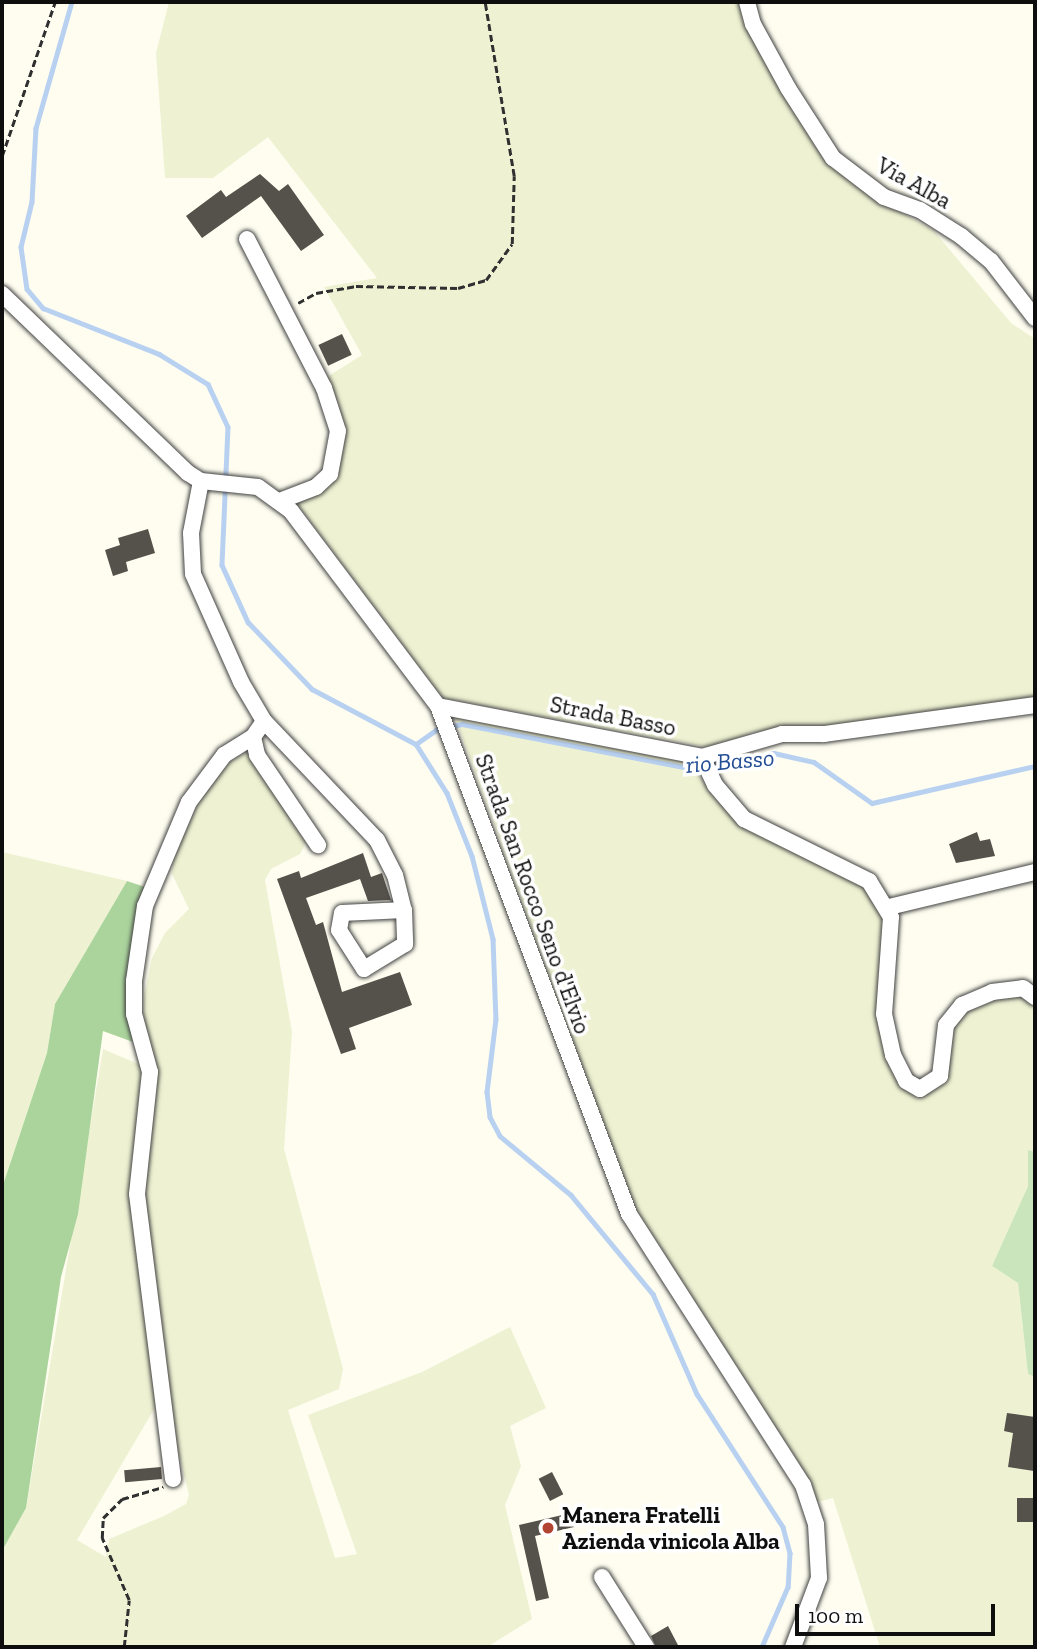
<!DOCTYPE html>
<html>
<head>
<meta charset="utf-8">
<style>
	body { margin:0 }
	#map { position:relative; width:1037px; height:1649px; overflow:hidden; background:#fefdf0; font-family:"Zilla Slab",serif }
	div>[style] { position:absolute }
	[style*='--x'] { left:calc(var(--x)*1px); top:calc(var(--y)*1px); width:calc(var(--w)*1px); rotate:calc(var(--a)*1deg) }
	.farmland>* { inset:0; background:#eef2d2 }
	.green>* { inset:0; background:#cae5bc }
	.forest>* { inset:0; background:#abd49d }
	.stream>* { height:4.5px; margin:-2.25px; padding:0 2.25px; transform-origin:2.25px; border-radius:2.25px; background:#b9d1f1 }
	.building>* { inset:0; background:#55514b; transform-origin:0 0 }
	.path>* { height:2.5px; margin-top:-1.25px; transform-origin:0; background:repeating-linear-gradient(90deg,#303030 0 7px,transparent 0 10.5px) }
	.roads { filter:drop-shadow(0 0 2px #414141) drop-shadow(0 0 2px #414141) }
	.minor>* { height:16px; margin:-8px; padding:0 8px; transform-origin:8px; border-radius:8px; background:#fff }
	.dots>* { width:19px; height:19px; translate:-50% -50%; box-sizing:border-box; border:4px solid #fff; border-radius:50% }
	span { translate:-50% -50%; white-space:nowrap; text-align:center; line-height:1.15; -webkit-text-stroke:7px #fff; paint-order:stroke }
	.street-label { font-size:23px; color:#0e0e0e }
	.poi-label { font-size:23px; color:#0e0e0e; font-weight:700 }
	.left { translate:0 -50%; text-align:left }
	.water-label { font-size:24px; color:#224d94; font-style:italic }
	.frame { position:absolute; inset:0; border:4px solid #0e0e0e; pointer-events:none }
	.scale { position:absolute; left:795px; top:1604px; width:200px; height:32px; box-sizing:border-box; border:4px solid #0e0e0e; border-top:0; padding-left:9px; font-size:21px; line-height:24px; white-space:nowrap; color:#0e0e0e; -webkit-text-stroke:5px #fff; paint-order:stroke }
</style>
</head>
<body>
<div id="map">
	<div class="farmland">
		<div style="clip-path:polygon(169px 2px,741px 2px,772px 66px,867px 193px,934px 231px,1011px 323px,1035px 339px,1035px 698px,832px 727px,753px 732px,714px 748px,443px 698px,294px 500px,337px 477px,344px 429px,327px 377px,362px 355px,324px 287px,377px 278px,268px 137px,213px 178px,165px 178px,156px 53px)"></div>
		<div style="clip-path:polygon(455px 717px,686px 762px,715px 794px,857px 878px,885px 913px,878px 993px,899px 1084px,913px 1094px,941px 1085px,950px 1032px,960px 1014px,1016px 993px,1035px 1002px,1035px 1152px,1029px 1150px,1028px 1186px,992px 1266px,1018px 1283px,1028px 1374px,1035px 1377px,1035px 1647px,880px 1647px,833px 1498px,817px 1502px,793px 1454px,634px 1206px)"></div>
		<div style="clip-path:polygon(247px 752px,306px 842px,300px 854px,271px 869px,265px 880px,292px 1032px,284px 1149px,343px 1369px,339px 1389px,288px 1410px,335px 1558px,357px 1554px,308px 1415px,422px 1372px,510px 1327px,546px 1408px,510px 1426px,521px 1466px,505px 1505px,532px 1619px,487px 1647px,2px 1647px,2px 1551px,26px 1508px,103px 1049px,143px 1066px,146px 1074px,132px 1193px,156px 1406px,77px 1540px,106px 1557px,109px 1539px,164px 1516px,186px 1504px,189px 1495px,168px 1409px,142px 1186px,156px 1074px,144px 1027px,144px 996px,152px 958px,165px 933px,189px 909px,172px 874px,173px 858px,202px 795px,227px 764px)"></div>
		<div style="clip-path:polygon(2px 852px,127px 881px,55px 1004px,47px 1053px,2px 1188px)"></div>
	</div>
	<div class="green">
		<div style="clip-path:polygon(1028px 1150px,1035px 1152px,1035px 1377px,1028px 1374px,1018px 1283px,992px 1266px,1028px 1186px)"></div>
	</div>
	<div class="forest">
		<div style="clip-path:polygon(127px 881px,145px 887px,128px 1009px,133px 1042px,103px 1031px,78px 1214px,61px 1277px,26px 1508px,2px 1551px,2px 1188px,47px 1053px,55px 1004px)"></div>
	</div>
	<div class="stream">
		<div style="--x:72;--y:2;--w:131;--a:105.9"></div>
		<div style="--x:36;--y:128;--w:74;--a:93.1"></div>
		<div style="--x:32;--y:202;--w:46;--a:103.7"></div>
		<div style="--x:21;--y:247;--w:42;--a:81.9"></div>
		<div style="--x:27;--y:289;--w:25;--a:50"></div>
		<div style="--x:43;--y:308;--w:125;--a:21.6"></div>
		<div style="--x:159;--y:354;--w:57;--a:31.5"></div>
		<div style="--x:208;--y:384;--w:47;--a:65.1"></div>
		<div style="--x:228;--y:427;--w:138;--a:92.5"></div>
		<div style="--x:222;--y:565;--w:63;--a:65.5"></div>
		<div style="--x:248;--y:622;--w:93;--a:46.3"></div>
		<div style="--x:312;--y:689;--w:118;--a:27.9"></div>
		<div style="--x:416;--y:744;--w:58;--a:57.7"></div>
		<div style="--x:447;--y:793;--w:68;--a:68.4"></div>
		<div style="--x:472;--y:856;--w:86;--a:75.8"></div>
		<div style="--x:493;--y:939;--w:80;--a:87.9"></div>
		<div style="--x:496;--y:1019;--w:74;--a:97"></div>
		<div style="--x:487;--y:1092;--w:25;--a:83"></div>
		<div style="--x:490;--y:1117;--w:21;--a:62"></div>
		<div style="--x:500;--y:1136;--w:92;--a:39.7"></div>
		<div style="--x:571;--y:1195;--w:129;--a:50.4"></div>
		<div style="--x:653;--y:1294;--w:109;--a:66.3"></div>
		<div style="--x:697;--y:1394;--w:158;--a:57.1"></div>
		<div style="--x:783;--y:1527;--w:27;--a:75"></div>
		<div style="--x:790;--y:1553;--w:34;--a:93"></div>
		<div style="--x:788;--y:1587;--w:65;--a:113.4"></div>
		<div style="--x:416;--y:744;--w:24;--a:-35"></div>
		<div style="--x:436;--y:730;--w:27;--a:-13"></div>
		<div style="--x:462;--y:724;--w:231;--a:11"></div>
		<div style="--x:689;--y:768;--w:86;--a:-10"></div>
		<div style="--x:774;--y:753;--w:41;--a:12.7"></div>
		<div style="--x:814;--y:762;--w:71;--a:35.3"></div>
		<div style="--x:872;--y:803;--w:167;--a:-12.8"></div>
	</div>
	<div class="building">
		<div style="clip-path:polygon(260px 174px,279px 191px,288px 184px,324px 235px,301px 251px,261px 196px,202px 238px,186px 216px,221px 190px,226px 197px)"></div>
		<div style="left:342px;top:334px;width:23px;height:26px;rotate:65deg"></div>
		<div style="clip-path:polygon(148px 529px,155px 553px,126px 562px,128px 571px,113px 576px,105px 550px,120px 545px,118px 538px)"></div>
		<div style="clip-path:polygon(977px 832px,980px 841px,990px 839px,995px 856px,956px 863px,949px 844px)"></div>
		<div style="clip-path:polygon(363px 853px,371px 877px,382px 873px,391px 900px,368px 901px,360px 879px,306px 898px,316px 925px,323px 922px,342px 992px,400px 972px,412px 1005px,349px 1028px,356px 1049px,341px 1054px,277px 879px,299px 871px,301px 878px)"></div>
		<div style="clip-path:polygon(1007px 1413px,1035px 1417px,1034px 1471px,1008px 1467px,1013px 1433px,1004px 1431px)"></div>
		<div style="left:161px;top:1467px;width:12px;height:37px;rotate:85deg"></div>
		<div style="left:552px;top:1472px;width:25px;height:15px;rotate:63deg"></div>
		<div style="left:1017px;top:1498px;width:18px;height:24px"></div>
		<div style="clip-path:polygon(571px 1513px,574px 1527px,535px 1536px,549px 1598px,536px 1601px,519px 1525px)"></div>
		<div style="clip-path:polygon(668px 1626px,679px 1647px,656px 1647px,651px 1636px)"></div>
	</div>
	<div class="path">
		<div style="--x:2;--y:156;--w:163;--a:-71"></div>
		<div style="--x:298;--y:303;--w:21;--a:-29"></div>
		<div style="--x:316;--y:293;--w:41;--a:-9.9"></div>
		<div style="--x:356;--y:286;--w:102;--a:1.1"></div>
		<div style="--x:458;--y:288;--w:29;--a:-16"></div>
		<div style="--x:486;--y:280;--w:44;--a:-54.2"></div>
		<div style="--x:512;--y:244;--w:68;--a:-88.3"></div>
		<div style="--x:514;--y:176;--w:176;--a:-99.5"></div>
		<div style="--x:124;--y:1647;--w:47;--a:-83.9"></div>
		<div style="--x:129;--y:1600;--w:68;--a:-113.5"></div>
		<div style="--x:102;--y:1538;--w:20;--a:-87"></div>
		<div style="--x:103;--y:1518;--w:27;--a:-45"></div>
		<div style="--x:122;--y:1499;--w:43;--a:-16.3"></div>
	</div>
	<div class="roads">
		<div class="minor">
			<div style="--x:747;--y:2;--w:23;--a:75"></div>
			<div style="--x:753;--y:24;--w:73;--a:61.3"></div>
			<div style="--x:788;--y:88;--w:83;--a:57.3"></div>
			<div style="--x:833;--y:158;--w:64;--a:37.4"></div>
			<div style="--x:884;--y:197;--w:38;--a:20"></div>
			<div style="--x:920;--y:210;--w:49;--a:32.4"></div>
			<div style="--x:961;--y:236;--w:39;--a:40"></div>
			<div style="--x:991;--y:261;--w:72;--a:52.3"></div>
			<div style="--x:247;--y:239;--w:168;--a:62.7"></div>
			<div style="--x:324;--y:388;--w:45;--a:72"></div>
			<div style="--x:338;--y:431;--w:44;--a:100.5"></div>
			<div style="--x:330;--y:474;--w:19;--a:137"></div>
			<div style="--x:316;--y:487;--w:39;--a:159"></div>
			<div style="--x:2;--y:294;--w:258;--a:43.9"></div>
			<div style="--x:188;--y:473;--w:15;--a:32"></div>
			<div style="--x:201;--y:481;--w:57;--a:6"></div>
			<div style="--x:258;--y:487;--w:41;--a:36"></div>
			<div style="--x:291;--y:511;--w:244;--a:53"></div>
			<div style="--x:438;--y:706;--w:543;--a:69.39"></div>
			<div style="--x:629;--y:1214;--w:322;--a:57.3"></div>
			<div style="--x:803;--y:1485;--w:41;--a:71.6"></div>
			<div style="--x:816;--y:1524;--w:54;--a:86.8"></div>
			<div style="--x:819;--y:1578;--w:74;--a:110.6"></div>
			<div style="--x:201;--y:481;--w:53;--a:100.9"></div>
			<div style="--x:191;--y:533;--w:41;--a:87.2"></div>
			<div style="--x:193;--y:574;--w:118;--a:66"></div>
			<div style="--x:241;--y:682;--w:45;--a:59.5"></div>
			<div style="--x:264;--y:721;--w:164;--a:46.5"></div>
			<div style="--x:377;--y:840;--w:39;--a:63"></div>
			<div style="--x:395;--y:875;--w:36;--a:76"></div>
			<div style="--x:404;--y:910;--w:34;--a:88"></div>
			<div style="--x:405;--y:944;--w:48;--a:148.6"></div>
			<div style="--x:364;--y:969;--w:46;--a:-122.7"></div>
			<div style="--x:339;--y:930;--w:17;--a:-80"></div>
			<div style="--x:342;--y:913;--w:62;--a:-2.8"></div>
			<div style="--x:438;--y:706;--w:269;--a:10.9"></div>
			<div style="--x:702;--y:757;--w:31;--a:65"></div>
			<div style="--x:715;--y:785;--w:45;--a:49.5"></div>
			<div style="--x:744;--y:819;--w:140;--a:26.4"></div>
			<div style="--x:869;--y:881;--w:42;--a:58.6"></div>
			<div style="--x:891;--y:917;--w:97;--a:94.1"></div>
			<div style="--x:884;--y:1014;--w:42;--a:77.6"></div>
			<div style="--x:893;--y:1055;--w:29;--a:63"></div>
			<div style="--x:906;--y:1081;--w:16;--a:30"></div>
			<div style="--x:920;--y:1089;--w:24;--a:-33"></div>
			<div style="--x:940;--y:1076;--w:51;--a:-83.3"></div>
			<div style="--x:946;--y:1025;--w:26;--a:-51"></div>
			<div style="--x:962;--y:1005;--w:33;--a:-23"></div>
			<div style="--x:992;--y:992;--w:31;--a:-7"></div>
			<div style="--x:1023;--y:988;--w:15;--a:37"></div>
			<div style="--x:253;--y:737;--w:18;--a:77"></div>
			<div style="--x:257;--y:755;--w:109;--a:55.9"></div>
			<div style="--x:702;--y:757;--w:83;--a:-16"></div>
			<div style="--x:782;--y:734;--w:42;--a:0"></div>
			<div style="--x:824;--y:734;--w:213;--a:-7.8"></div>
			<div style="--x:889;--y:907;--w:150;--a:-13.5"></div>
			<div style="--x:173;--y:1479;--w:287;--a:-97.2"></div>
			<div style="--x:137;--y:1194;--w:123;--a:-83.9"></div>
			<div style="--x:150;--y:1072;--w:60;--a:-105.4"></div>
			<div style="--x:134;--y:1014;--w:33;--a:-90"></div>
			<div style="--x:134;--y:981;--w:76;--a:-81.7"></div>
			<div style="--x:145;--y:906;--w:113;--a:-67.1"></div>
			<div style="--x:189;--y:802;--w:59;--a:-53.3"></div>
			<div style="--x:224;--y:755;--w:34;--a:-32"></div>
			<div style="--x:253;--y:737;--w:19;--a:-55"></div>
			<div style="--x:602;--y:1577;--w:83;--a:57.8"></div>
		</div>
	</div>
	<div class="dots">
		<div style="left:548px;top:1528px;background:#b14432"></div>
	</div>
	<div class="street-label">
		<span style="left:914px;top:183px;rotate:29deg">Via Alba</span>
		<span style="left:613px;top:716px;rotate:11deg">Strada Basso</span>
		<span style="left:533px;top:894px;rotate:70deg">Strada San Rocco Seno d'Elvio</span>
	</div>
	<div class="poi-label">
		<span class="left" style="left:562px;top:1528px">Manera Fratelli<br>Azienda vinicola Alba</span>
	</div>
	<div class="water-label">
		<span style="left:730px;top:761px;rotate:-5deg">rio Basso</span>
	</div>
	<div class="frame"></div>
	<div class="scale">100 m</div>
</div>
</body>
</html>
